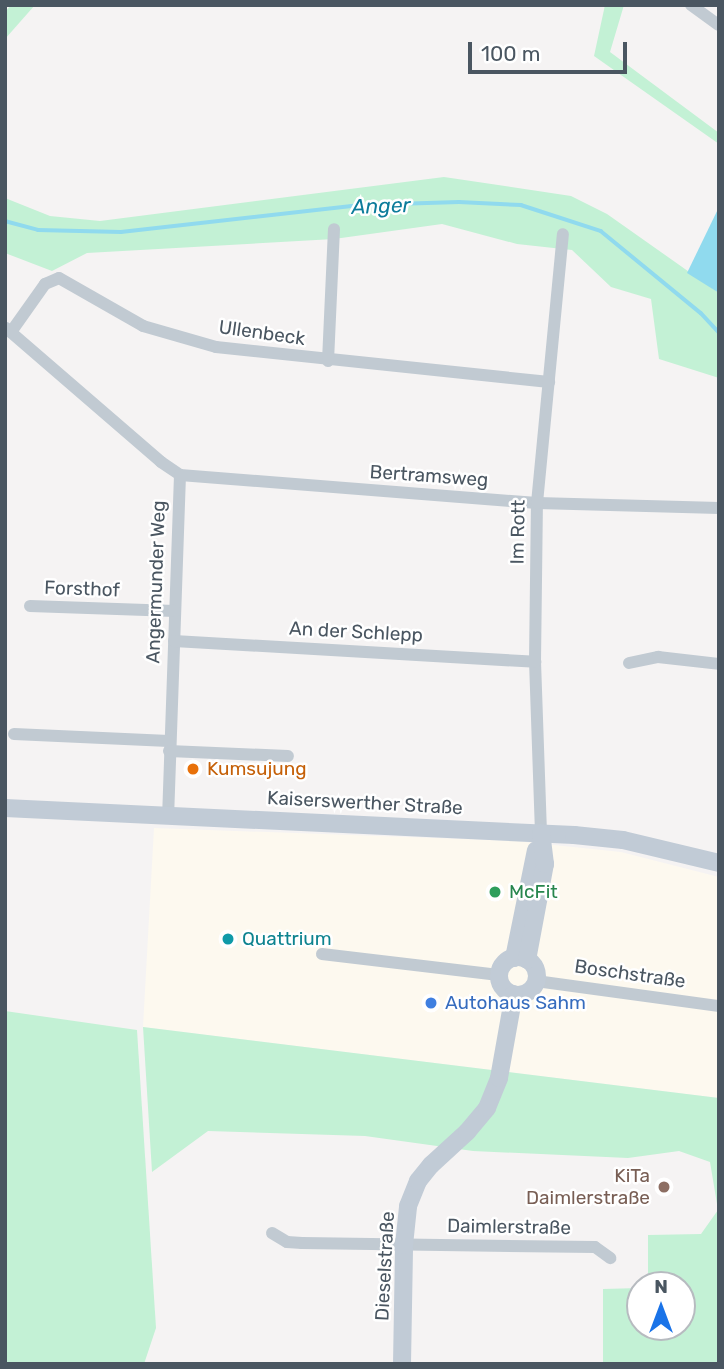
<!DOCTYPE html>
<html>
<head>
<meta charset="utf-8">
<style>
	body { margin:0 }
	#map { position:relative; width:724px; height:1369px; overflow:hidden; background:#f5f3f3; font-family:Rubik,sans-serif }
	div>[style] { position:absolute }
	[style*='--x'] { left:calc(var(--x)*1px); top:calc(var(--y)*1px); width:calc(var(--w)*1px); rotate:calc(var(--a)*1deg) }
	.commercial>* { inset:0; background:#fdf9ef }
	.green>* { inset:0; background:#c3f1d5 }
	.water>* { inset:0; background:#90daee }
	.stream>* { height:3.5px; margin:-1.75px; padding:0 1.75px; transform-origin:1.75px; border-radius:1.75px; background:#90daee }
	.street>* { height:12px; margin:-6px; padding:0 6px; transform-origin:6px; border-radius:6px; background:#c1cad2 }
	.secondary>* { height:18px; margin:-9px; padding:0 9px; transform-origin:9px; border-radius:9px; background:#c1cbd6 }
	.secondary>.ring { margin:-9px; padding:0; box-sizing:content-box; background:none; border:18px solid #c1cbd6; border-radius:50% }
	.dots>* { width:19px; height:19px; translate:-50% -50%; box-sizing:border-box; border:4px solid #fff; border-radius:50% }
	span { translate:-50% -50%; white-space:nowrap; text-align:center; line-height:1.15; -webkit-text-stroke:5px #fff; paint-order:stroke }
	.street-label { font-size:19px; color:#4a5661 }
	.food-label { font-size:19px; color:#c56008 }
	.left { translate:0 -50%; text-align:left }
	.leisure-label { font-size:19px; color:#27864d }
	.culture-label { font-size:19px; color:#0d838f }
	.shop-label { font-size:19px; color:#366cbe }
	.education-label { font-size:19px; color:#785e54 }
	.right { translate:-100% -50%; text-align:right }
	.water-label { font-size:21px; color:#0c7c9b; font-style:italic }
	.frame { position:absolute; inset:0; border:7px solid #4a5661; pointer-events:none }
	.north { position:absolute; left:626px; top:1271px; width:70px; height:70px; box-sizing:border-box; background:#fff; border:2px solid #b7bbc0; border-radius:50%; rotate:0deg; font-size:19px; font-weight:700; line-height:28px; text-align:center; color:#4a5661 }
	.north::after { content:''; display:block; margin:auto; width:24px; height:32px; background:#1a73e8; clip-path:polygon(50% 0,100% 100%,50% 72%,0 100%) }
	.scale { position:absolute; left:468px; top:42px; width:159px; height:32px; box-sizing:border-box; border:4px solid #4a5661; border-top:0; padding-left:9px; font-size:21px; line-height:24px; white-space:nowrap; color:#4a5661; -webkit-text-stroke:5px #fff; paint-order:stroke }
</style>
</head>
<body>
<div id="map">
	<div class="commercial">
		<div style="clip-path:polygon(154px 828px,516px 841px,621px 852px,719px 877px,719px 1098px,143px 1027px)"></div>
	</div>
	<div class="green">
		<div style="clip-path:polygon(11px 5px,35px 5px,5px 39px,5px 12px)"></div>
		<div style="clip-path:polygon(605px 5px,624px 5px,610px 52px,719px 133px,719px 144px,594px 56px)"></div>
		<div style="clip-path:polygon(444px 177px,571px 196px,607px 214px,719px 293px,719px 378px,659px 359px,651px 299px,611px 287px,572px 250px,517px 244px,442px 224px,334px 239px,87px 253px,52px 271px,5px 253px,5px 198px,50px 216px,100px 221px)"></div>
		<div style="clip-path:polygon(5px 1011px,137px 1030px,156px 1328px,144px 1364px,5px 1364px)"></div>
		<div style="clip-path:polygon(143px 1027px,719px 1098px,719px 1364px,603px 1364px,603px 1289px,640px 1288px,640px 1327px,682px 1327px,682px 1285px,648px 1285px,648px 1235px,701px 1234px,718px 1210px,710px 1162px,679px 1151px,628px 1158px,473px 1151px,365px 1136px,208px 1131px,152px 1172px)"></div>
	</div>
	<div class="water">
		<div style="clip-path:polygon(719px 207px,719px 293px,687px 273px)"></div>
	</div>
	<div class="stream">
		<div style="--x:5;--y:221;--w:34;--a:15"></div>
		<div style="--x:38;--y:230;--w:83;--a:1.4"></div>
		<div style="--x:121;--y:232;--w:243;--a:-6.4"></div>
		<div style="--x:362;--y:205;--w:97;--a:-1.8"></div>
		<div style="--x:459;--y:202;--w:62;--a:2.8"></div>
		<div style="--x:521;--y:205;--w:84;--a:18"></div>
		<div style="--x:601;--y:231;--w:129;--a:39.4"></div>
		<div style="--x:701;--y:313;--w:26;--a:47"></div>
	</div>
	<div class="street">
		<div style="--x:691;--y:5;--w:34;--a:36"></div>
		<div style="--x:6;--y:328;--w:205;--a:40.8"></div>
		<div style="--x:161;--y:462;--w:23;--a:34"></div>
		<div style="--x:180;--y:475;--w:339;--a:92"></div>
		<div style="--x:11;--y:332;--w:59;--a:-54.7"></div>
		<div style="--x:45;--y:284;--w:15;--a:-23"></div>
		<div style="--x:59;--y:278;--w:97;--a:29.7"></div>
		<div style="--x:143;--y:326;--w:76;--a:16"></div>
		<div style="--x:216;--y:347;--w:335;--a:6"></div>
		<div style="--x:328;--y:361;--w:132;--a:-87.4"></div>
		<div style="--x:180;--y:475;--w:358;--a:4.5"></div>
		<div style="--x:537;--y:503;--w:182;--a:1.6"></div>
		<div style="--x:30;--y:606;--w:145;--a:2"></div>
		<div style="--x:174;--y:641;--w:362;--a:3.3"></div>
		<div style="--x:629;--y:663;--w:30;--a:-12"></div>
		<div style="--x:658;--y:657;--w:61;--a:6.5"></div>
		<div style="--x:14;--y:734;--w:155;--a:2.6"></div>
		<div style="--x:169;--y:751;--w:119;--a:2.4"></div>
		<div style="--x:541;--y:833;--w:171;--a:-92"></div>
		<div style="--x:535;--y:662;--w:159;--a:-89.3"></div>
		<div style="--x:537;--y:503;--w:270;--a:-84.5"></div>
		<div style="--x:322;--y:954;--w:178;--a:6.8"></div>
		<div style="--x:536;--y:981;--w:185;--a:7.8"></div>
		<div style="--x:272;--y:1233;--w:17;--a:31"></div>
		<div style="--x:287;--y:1242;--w:15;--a:4"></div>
		<div style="--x:302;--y:1243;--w:293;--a:0.8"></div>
		<div style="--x:595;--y:1247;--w:19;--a:36"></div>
	</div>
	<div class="secondary">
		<div style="--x:5;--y:808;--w:570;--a:2.72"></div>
		<div style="--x:574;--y:835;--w:49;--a:5.8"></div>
		<div style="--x:623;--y:840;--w:99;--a:13.5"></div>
		<div class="ring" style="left:499px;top:957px;width:20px;height:20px"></div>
		<div style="--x:514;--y:958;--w:110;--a:-78.5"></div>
		<div style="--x:527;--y:960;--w:98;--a:-79.4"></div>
		<div style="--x:545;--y:864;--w:31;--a:-97"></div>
		<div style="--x:402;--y:1364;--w:119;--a:-89"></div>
		<div style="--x:404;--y:1245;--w:39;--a:-84"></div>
		<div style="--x:408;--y:1206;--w:27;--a:-68"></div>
		<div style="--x:418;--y:1181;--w:21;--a:-51"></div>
		<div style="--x:431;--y:1165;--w:49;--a:-42.5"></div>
		<div style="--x:467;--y:1132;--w:31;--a:-50"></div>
		<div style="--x:487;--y:1108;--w:32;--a:-68"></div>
		<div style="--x:499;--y:1078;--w:85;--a:-79.9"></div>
	</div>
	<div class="dots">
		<div style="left:193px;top:769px;background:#e8710a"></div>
		<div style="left:495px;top:892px;background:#2e9e5b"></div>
		<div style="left:228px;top:939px;background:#0f9aa8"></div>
		<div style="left:431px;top:1003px;background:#3f7fe0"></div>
		<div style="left:664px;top:1187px;background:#8d6e63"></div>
	</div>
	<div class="street-label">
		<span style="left:262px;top:333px;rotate:8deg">Ullenbeck</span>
		<span style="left:429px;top:476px;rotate:4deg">Bertramsweg</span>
		<span style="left:518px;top:532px;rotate:-89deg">Im Rott</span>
		<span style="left:156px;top:582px;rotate:-88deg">Angermunder Weg</span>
		<span style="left:82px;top:589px;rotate:2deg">Forsthof</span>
		<span style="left:356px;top:632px;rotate:3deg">An der Schlepp</span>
		<span style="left:365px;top:803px;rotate:3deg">Kaiserswerther Straße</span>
		<span style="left:630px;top:974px;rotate:8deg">Boschstraße</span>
		<span style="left:509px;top:1227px;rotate:1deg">Daimlerstraße</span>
		<span style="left:385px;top:1266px;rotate:-87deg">Dieselstraße</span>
	</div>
	<div class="food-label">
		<span class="left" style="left:207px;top:769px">Kumsujung</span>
	</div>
	<div class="leisure-label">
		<span class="left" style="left:509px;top:892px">McFit</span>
	</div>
	<div class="culture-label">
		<span class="left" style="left:242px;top:939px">Quattrium</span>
	</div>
	<div class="shop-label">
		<span class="left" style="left:445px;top:1003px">Autohaus Sahm</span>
	</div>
	<div class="education-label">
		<span class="right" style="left:650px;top:1187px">KiTa<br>Daimlerstraße</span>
	</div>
	<div class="water-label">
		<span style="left:381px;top:206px;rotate:-2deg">Anger</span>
	</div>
	<div class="frame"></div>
	<div class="north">N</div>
	<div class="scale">100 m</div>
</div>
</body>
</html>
